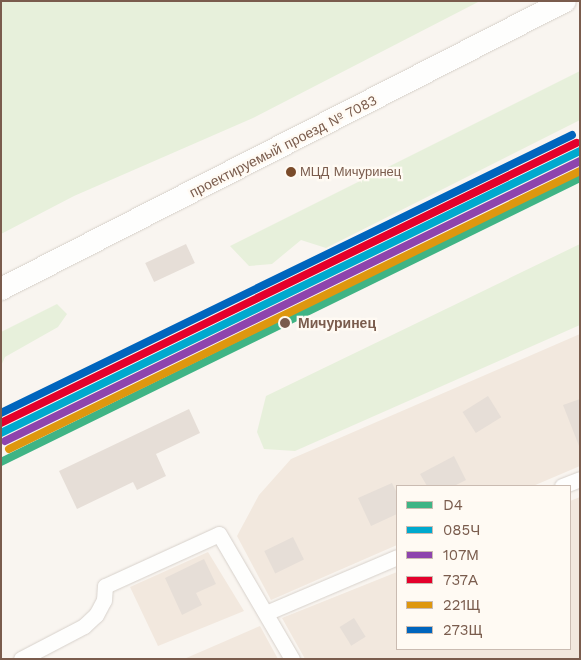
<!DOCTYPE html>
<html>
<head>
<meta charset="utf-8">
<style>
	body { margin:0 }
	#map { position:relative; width:581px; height:660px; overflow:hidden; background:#f9f5f0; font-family:"Work Sans",sans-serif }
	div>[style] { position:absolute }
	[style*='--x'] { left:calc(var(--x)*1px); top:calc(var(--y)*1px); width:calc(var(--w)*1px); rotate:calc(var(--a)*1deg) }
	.residential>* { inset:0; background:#f2e8de }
	.green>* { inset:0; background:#e7f0db }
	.building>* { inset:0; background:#e6ded7; transform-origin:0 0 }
	.roads { filter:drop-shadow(0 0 1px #d7d1cb) drop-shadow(0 0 1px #d7d1cb) }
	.street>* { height:15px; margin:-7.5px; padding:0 7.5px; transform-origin:7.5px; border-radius:7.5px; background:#fefefd }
	.secondary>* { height:22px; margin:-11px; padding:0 11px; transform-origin:11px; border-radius:11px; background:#fefefd }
	.rail-1>* { height:8px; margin:-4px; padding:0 4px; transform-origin:4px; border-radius:4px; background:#3fb485 }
	.rail-2>* { height:8px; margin:-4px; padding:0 4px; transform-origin:4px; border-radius:4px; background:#00a9ce }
	.rail-3>* { height:8px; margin:-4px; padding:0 4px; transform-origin:4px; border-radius:4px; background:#8e44ad }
	.rail-4>* { height:8px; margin:-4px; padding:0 4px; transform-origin:4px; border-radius:4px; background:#e4002b }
	.rail-5>* { height:8px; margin:-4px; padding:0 4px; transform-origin:4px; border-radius:4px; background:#de970f }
	.rail-6>* { height:8px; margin:-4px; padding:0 4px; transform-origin:4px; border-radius:4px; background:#0065bd }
	.dots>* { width:14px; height:14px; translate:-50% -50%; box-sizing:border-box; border:2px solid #fffaf3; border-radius:50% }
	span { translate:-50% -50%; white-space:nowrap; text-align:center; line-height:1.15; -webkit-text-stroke:4.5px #fffaf3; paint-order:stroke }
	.bus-label { font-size:13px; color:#7a5c4d }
	.left { translate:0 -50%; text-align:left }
	.street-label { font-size:14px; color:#7a5c4d }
	.stop-label { font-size:14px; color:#7a5c4d; font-weight:700 }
	.frame { position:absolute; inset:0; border:2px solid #7a5c4d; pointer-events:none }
	.legend { position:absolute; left:396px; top:485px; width:175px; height:165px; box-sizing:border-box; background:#fffaf3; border:1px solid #cabbb1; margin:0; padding:6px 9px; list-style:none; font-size:15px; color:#7a5c4d }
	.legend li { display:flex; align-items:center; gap:10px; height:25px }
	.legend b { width:25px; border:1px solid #cabbb1 }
</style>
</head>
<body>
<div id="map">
	<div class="residential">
		<div style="clip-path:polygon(580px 334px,580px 466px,533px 486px,397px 486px,397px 545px,271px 600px,237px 536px,259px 495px,291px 459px)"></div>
		<div style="clip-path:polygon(580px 497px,580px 659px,305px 659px,282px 618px,397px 572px,397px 649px,570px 649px,570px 501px)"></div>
		<div style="clip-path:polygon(208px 552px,244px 611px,158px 646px,130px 587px)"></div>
		<div style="clip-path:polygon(260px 626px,278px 659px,184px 659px)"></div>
	</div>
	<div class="green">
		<div style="clip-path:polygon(1px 1px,480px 1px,253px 118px,74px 196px,1px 234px)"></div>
		<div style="clip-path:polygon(580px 71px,580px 120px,326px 248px,301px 240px,272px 264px,249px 266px,230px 246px)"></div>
		<div style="clip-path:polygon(580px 244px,580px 325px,295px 451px,264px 449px,257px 432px,266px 396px)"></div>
		<div style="clip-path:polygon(57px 304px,67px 314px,58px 327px,5px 357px,1px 366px,1px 332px)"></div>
	</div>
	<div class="building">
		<div style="left:186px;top:244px;width:21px;height:45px;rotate:65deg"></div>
		<div style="left:488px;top:396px;width:25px;height:30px;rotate:58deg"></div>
		<div style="clip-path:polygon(580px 399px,580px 446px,579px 446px,563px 405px)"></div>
		<div style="clip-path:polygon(189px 409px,200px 433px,156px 454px,166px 476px,137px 490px,133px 482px,77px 509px,59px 471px)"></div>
		<div style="clip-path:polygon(454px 456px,466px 480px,454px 486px,427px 486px,420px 474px)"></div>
		<div style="clip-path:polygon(392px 483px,397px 493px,397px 514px,371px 526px,358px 498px)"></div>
		<div style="left:293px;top:537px;width:25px;height:32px;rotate:64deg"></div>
		<div style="clip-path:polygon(204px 559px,216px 584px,196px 593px,202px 605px,182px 615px,165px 578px)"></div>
		<div style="left:354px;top:618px;width:22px;height:17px;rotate:58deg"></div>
	</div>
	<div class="roads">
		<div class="street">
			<div style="--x:562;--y:486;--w:19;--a:-21"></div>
			<div style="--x:266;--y:613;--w:142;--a:-23.1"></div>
			<div style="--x:21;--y:659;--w:71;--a:-27.6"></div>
			<div style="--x:84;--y:626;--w:16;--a:-43"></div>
			<div style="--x:96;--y:615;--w:17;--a:-62"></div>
			<div style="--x:104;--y:600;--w:14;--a:-86"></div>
			<div style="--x:105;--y:586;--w:125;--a:-24.5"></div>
			<div style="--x:219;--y:534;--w:145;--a:59.7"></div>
		</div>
		<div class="secondary">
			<div style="--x:1;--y:289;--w:633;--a:-27.05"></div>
		</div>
	</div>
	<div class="rail-1">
		<div style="--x:1;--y:462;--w:645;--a:-26.13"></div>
	</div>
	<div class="rail-2">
		<div style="--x:1;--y:433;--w:644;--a:-25.97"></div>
	</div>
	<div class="rail-3">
		<div style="--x:5;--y:441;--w:640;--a:-25.96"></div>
	</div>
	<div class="rail-4">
		<div style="--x:1;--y:423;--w:640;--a:-25.96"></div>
	</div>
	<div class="rail-5">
		<div style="--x:9;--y:449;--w:635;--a:-25.96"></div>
	</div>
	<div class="rail-6">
		<div style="--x:1;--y:413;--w:635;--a:-25.96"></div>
	</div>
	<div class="dots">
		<div style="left:291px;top:172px;background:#7a4b2a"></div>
		<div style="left:285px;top:323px;background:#7a5c4d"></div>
	</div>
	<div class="bus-label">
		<span class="left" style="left:300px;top:172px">МЦД Мичуринец</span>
	</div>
	<div class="street-label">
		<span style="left:283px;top:146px;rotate:-27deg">проектируемый проезд № 7083</span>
	</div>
	<div class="stop-label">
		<span class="left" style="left:298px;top:323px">Мичуринец</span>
	</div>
	<div class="frame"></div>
	<ul class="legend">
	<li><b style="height:6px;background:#3fb485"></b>D4</li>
	<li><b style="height:6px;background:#00a9ce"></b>085Ч</li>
	<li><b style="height:6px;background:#8e44ad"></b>107М</li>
	<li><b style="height:6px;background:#e4002b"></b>737А</li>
	<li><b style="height:6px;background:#de970f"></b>221Щ</li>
	<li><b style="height:6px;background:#0065bd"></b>273Щ</li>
	</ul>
</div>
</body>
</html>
